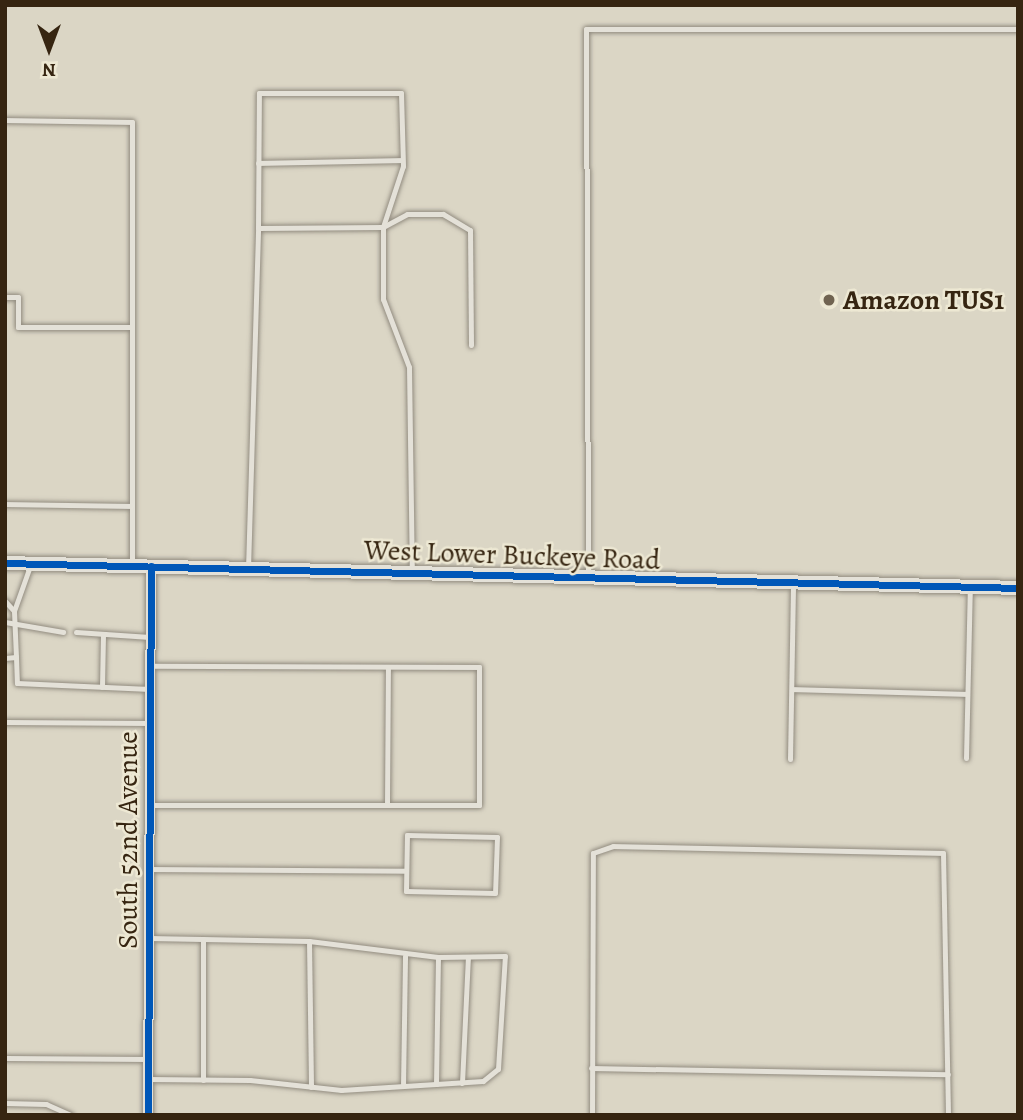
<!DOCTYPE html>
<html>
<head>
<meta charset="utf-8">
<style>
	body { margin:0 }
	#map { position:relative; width:1023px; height:1120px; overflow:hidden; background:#dbd6c5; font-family:Alegreya,serif }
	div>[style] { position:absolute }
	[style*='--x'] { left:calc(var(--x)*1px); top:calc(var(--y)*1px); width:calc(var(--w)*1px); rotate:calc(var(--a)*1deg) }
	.roads { filter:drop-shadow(0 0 2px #928c80) drop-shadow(0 0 2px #928c80) }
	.lane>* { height:5px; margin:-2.5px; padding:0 2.5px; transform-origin:2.5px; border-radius:2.5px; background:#e4e1d8 }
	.street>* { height:10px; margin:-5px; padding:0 5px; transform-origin:5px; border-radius:5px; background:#e4e1d8 }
	.secondary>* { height:14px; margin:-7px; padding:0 7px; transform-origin:7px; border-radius:7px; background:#e4e1d8 }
	.cycleway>* { height:7px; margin:-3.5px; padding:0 3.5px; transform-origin:3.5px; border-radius:3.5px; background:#0057b8 }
	.dots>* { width:19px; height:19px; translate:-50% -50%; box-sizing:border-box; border:4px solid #ede8d3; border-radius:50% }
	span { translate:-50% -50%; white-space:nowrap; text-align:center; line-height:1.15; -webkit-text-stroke:5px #ede8d3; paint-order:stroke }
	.poi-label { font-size:28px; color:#362511; font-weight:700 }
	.left { translate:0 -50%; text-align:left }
	.street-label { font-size:28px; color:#362511 }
	.frame { position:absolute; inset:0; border:7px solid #362511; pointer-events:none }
	.north { position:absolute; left:14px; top:14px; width:70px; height:70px; -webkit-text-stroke:5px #ede8d3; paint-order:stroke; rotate:180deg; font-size:19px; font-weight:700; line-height:28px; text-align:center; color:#362511 }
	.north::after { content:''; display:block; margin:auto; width:24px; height:32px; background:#362511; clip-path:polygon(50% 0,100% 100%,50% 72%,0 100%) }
</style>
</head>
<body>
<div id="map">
	<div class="roads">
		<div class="lane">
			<div style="--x:5;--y:120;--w:127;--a:0.9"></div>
			<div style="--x:132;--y:122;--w:443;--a:90"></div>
			<div style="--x:258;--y:163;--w:144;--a:-1.2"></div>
			<div style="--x:258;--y:228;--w:135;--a:-89.6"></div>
			<div style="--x:259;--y:93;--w:142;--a:0"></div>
			<div style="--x:401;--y:93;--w:73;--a:88.4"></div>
			<div style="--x:403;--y:166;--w:64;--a:108.2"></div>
			<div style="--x:383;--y:227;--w:27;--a:-28"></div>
			<div style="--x:407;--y:214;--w:36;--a:0"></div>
			<div style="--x:443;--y:214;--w:31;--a:31"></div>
			<div style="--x:470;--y:230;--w:115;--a:89.5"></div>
			<div style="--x:5;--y:297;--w:13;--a:0"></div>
			<div style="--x:18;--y:297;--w:30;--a:90"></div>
			<div style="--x:18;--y:327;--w:114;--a:0"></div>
			<div style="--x:5;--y:504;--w:126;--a:0.9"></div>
			<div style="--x:248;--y:569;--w:341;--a:-88.3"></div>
			<div style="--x:258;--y:228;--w:125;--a:-0.5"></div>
			<div style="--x:383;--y:227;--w:72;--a:90"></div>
			<div style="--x:383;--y:299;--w:73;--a:69.1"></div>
			<div style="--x:409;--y:367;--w:205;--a:89.2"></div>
			<div style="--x:588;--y:574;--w:545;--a:-90.21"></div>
			<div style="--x:586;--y:29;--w:432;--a:0"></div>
			<div style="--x:5;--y:601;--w:13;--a:48"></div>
			<div style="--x:5;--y:622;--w:59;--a:9.8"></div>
			<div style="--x:76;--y:632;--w:74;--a:3.9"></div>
			<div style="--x:16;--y:657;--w:26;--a:88"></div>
			<div style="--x:17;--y:683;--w:133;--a:2.6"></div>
			<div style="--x:5;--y:658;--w:11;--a:-5"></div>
			<div style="--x:16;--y:657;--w:46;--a:-92.5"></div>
			<div style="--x:14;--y:611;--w:48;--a:-70.4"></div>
			<div style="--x:102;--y:687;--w:52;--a:-88.9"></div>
			<div style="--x:792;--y:689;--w:175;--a:1.6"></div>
			<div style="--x:5;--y:722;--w:145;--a:0.4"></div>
			<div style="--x:966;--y:758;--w:171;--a:-88.7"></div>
			<div style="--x:790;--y:759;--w:175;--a:-89"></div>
			<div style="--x:387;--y:804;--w:137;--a:-89.6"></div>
			<div style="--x:150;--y:805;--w:329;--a:0"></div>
			<div style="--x:479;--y:805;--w:138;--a:-90"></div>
			<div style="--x:479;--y:667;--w:329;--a:-179.8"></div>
			<div style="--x:407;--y:835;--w:90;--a:1.3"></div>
			<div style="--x:497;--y:837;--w:56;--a:92"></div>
			<div style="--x:495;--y:893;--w:89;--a:-178.7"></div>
			<div style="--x:406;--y:891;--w:56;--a:-89"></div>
			<div style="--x:149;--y:869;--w:257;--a:0.4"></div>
			<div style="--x:309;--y:941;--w:146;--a:89.2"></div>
			<div style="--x:5;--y:1058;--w:144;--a:0.4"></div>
			<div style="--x:591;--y:1068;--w:357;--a:1"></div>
			<div style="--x:148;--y:1079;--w:102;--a:0.6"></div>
			<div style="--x:250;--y:1080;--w:92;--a:6.3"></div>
			<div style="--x:341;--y:1090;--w:95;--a:-3.6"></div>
			<div style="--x:436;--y:1084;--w:127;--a:-89.1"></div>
			<div style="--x:438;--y:957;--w:130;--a:-172.9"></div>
			<div style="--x:309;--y:941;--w:160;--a:-178.9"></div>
			<div style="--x:203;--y:1080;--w:141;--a:-90"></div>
			<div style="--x:462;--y:1083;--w:126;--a:-87.3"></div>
			<div style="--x:436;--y:1084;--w:47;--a:-3.7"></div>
			<div style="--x:483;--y:1081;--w:19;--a:-39"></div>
			<div style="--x:498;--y:1069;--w:113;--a:-86.5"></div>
			<div style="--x:505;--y:956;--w:67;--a:179.1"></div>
			<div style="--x:403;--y:1086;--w:130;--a:-89.1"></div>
			<div style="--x:5;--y:1103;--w:41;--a:1.4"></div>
			<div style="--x:46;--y:1104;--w:27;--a:24"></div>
			<div style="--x:592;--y:1115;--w:262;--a:-89.8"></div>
			<div style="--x:593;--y:853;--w:21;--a:-19"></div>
			<div style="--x:613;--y:846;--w:330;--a:1.2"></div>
			<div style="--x:943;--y:853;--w:262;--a:88.9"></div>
		</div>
		<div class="street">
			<div style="--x:148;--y:1115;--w:549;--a:-89.69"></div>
		</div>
		<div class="secondary">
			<div style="--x:5;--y:563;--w:1013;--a:1.41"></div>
		</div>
	</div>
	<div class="cycleway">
		<div style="--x:5;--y:563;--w:1013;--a:1.41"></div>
		<div style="--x:148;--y:1115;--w:549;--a:-89.69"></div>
	</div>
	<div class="dots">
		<div style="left:829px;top:300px;background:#706350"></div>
	</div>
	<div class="poi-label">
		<span class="left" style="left:843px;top:300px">Amazon TUS1</span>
	</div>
	<div class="street-label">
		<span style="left:512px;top:555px;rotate:2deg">West Lower Buckeye Road</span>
		<span style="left:128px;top:840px;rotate:-90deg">South 52nd Avenue</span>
	</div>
	<div class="frame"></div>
	<div class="north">N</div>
</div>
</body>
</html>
